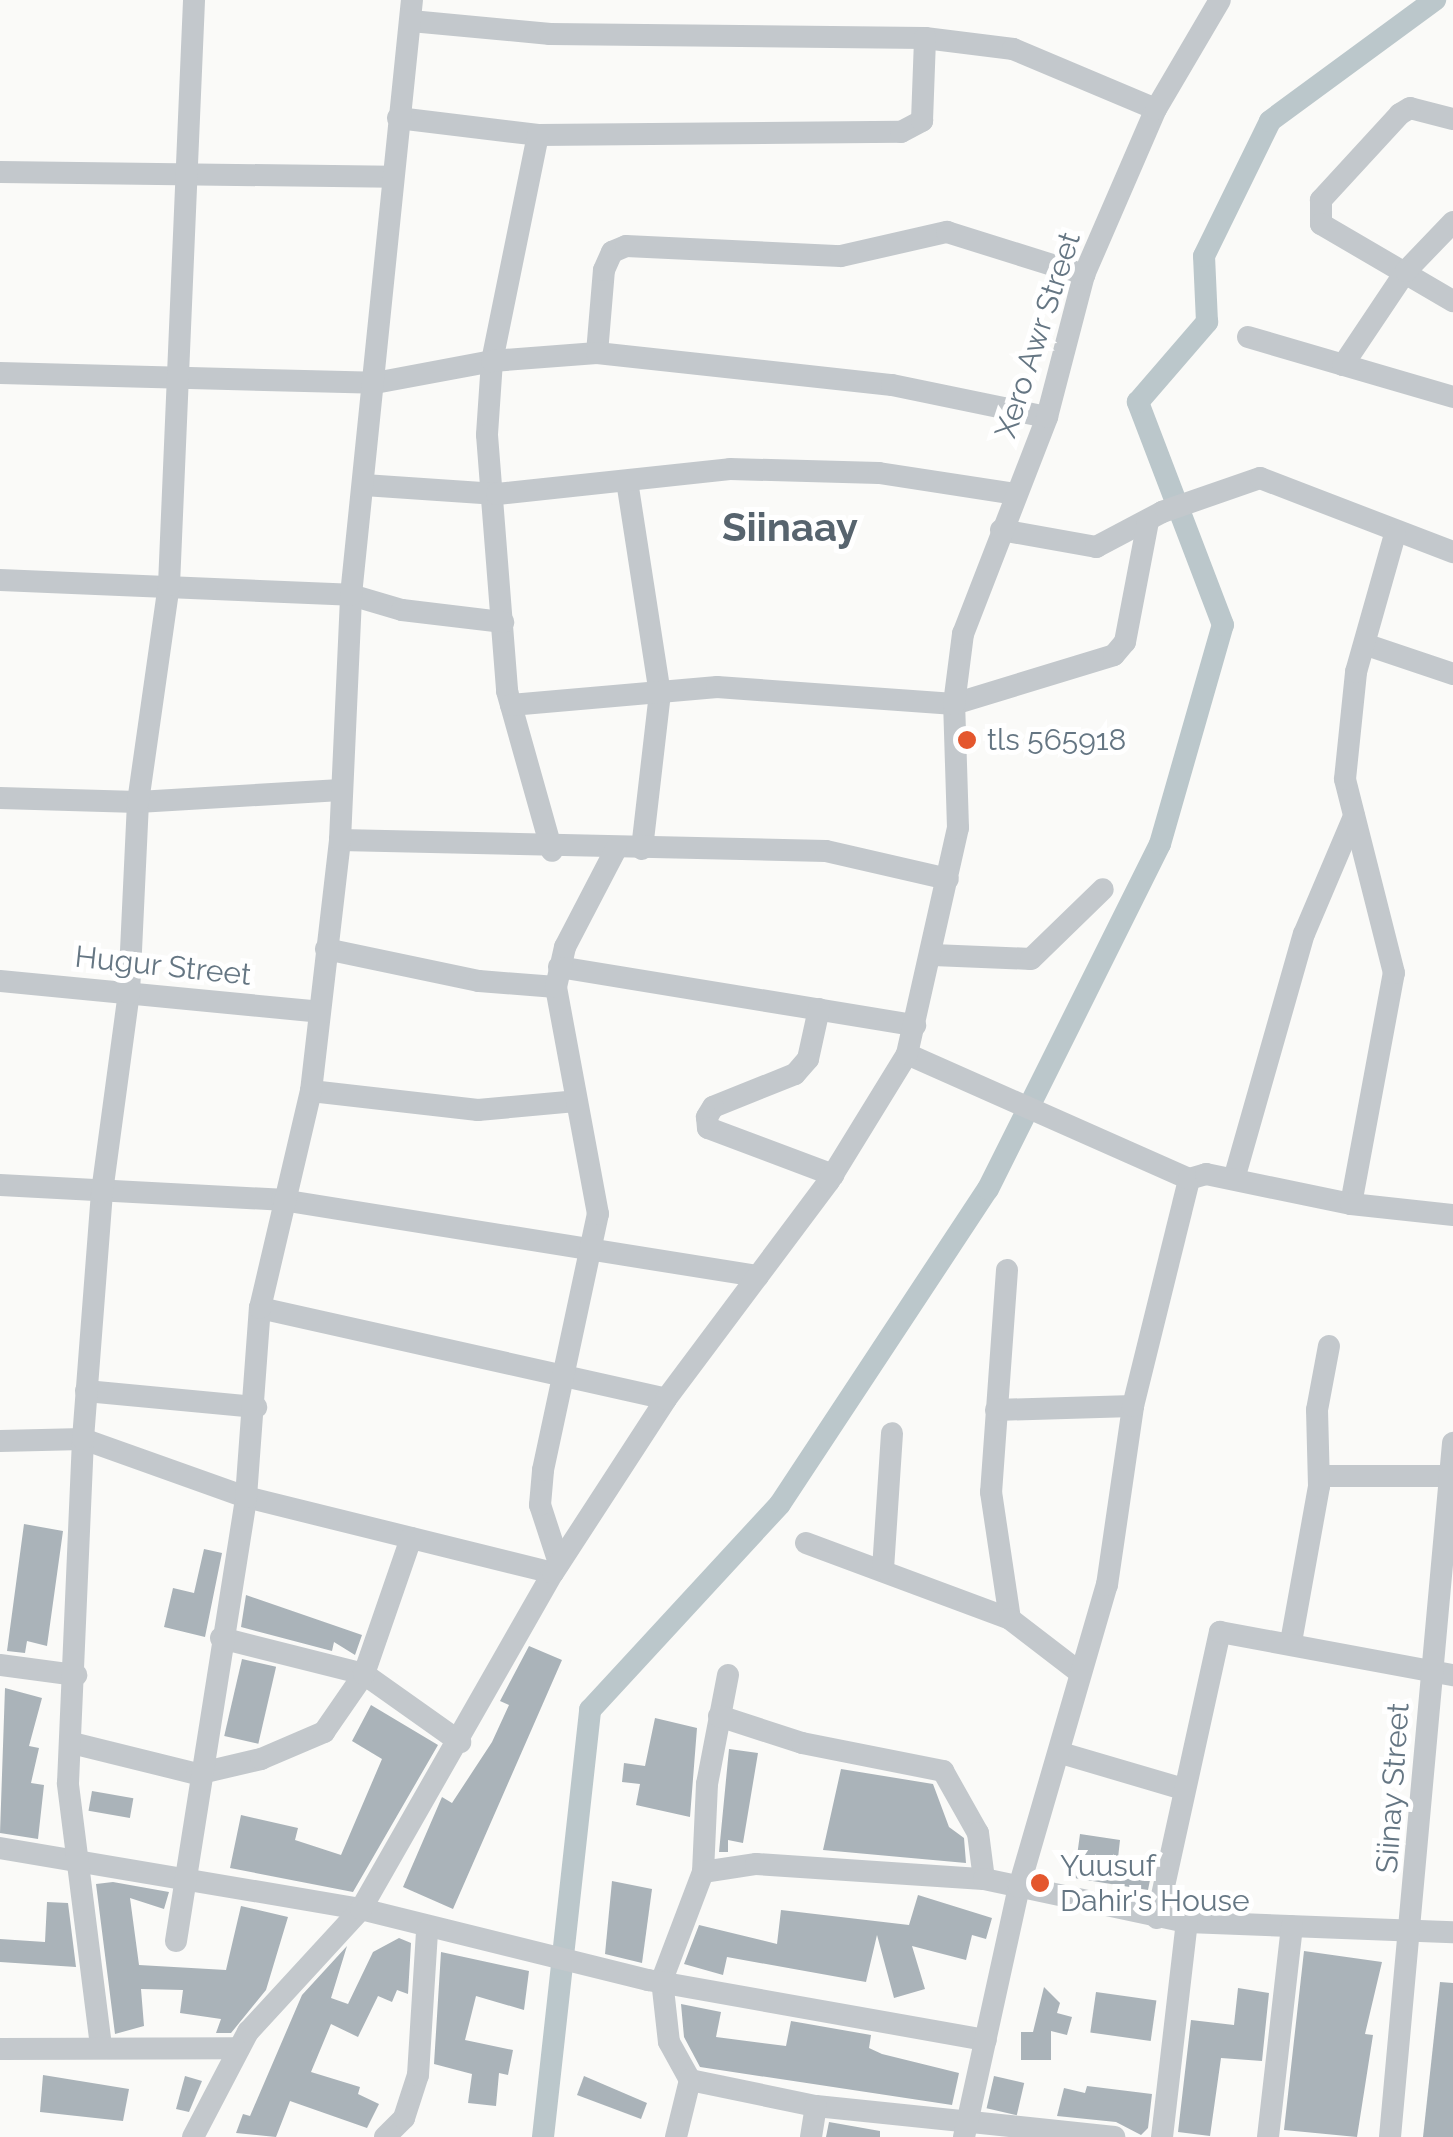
<!DOCTYPE html>
<html>
<head>
<meta charset="utf-8">
<style>
	body { margin:0 }
	#map { position:relative; width:1453px; height:2137px; overflow:hidden; background:#fafaf8; font-family:Raleway,sans-serif }
	div>[style] { position:absolute }
	[style*='--x'] { left:calc(var(--x)*1px); top:calc(var(--y)*1px); width:calc(var(--w)*1px); rotate:calc(var(--a)*1deg) }
	.canal>* { height:22px; margin:-11px; padding:0 11px; transform-origin:11px; border-radius:11px; background:#bbc7cb }
	.building>* { inset:0; background:#aab3b9; transform-origin:0 0 }
	.minor>* { height:22px; margin:-11px; padding:0 11px; transform-origin:11px; border-radius:11px; background:#c3c8cc }
	.dots>* { width:28px; height:28px; translate:-50% -50%; box-sizing:border-box; border:5px solid #fff; border-radius:50% }
	span { translate:-50% -50%; white-space:nowrap; text-align:center; line-height:1.15; -webkit-text-stroke:10px #fff; paint-order:stroke }
	.street-label { font-size:30px; color:#657683 }
	.poi-label { font-size:30px; color:#657683 }
	.left { translate:0 -50%; text-align:left }
	.district-label { font-size:40px; color:#57646e; font-weight:700 }
</style>
</head>
<body>
<div id="map">
	<div class="canal">
		<div style="--x:543;--y:2137;--w:430;--a:-83.7"></div>
		<div style="--x:590;--y:1710;--w:280;--a:-47.3"></div>
		<div style="--x:780;--y:1504;--w:377;--a:-56.6"></div>
		<div style="--x:988;--y:1189;--w:385;--a:-63.5"></div>
		<div style="--x:1160;--y:844;--w:228;--a:-74"></div>
		<div style="--x:1223;--y:625;--w:239;--a:-110.9"></div>
		<div style="--x:1138;--y:402;--w:106;--a:-49.2"></div>
		<div style="--x:1207;--y:322;--w:66;--a:-92.6"></div>
		<div style="--x:1204;--y:256;--w:150;--a:-63.9"></div>
		<div style="--x:1270;--y:121;--w:205;--a:-36.3"></div>
	</div>
	<div class="building">
		<div style="clip-path:polygon(24px 1524px,63px 1531px,47px 1646px,27px 1641px,25px 1653px,7px 1651px)"></div>
		<div style="clip-path:polygon(204px 1549px,222px 1553px,205px 1637px,164px 1627px,173px 1588px,194px 1593px)"></div>
		<div style="clip-path:polygon(246px 1595px,362px 1635px,355px 1655px,334px 1642px,332px 1651px,241px 1627px)"></div>
		<div style="clip-path:polygon(529px 1646px,562px 1660px,453px 1909px,403px 1887px,442px 1797px,452px 1803px,492px 1742px,509px 1705px,500px 1701px)"></div>
		<div style="left:242px;top:1659px;width:35px;height:79px;rotate:13deg"></div>
		<div style="clip-path:polygon(5px 1688px,42px 1698px,29px 1746px,39px 1748px,31px 1783px,44px 1785px,38px 1839px,0 1833px)"></div>
		<div style="clip-path:polygon(371px 1705px,438px 1745px,353px 1892px,230px 1868px,241px 1815px,298px 1828px,295px 1840px,341px 1855px,382px 1759px,352px 1741px)"></div>
		<div style="clip-path:polygon(655px 1718px,697px 1728px,690px 1817px,636px 1805px,640px 1784px,622px 1782px,624px 1763px,645px 1766px)"></div>
		<div style="clip-path:polygon(729px 1749px,758px 1753px,743px 1843px,728px 1840px,728px 1852px,719px 1852px)"></div>
		<div style="clip-path:polygon(841px 1769px,933px 1784px,949px 1827px,964px 1838px,966px 1863px,823px 1850px)"></div>
		<div style="left:92px;top:1791px;width:42px;height:20px;rotate:10deg"></div>
		<div style="clip-path:polygon(1080px 1834px,1120px 1840px,1117px 1867px,1151px 1875px,1148px 1890px,1074px 1878px)"></div>
		<div style="clip-path:polygon(612px 1881px,652px 1889px,642px 1963px,605px 1954px)"></div>
		<div style="clip-path:polygon(113px 1882px,169px 1892px,164px 1909px,130px 1898px,139px 1965px,226px 1970px,241px 1906px,288px 1917px,266px 1990px,231px 2033px,216px 2033px,221px 2019px,180px 2013px,183px 1990px,141px 1989px,144px 2026px,115px 2034px,96px 1884px)"></div>
		<div style="clip-path:polygon(918px 1895px,992px 1918px,986px 1939px,972px 1935px,966px 1960px,912px 1946px,925px 1989px,894px 1998px,877px 1935px,866px 1982px,727px 1957px,723px 1975px,684px 1964px,699px 1925px,777px 1944px,781px 1910px,909px 1925px)"></div>
		<div style="clip-path:polygon(47px 1902px,68px 1903px,76px 1967px,0 1962px,0 1939px,45px 1942px)"></div>
		<div style="clip-path:polygon(399px 1938px,411px 1943px,408px 1994px,397px 1990px,392px 2002px,378px 1996px,358px 2037px,331px 2024px,311px 2072px,360px 2087px,358px 2094px,379px 2104px,367px 2128px,290px 2101px,276px 2137px,236px 2133px,243px 2114px,250px 2116px,302px 1995px,347px 1946px,331px 1998px,348px 2004px,373px 1952px)"></div>
		<div style="clip-path:polygon(1304px 1951px,1382px 1962px,1365px 2034px,1373px 2035px,1357px 2137px,1284px 2130px)"></div>
		<div style="clip-path:polygon(441px 1952px,529px 1971px,524px 2010px,476px 1996px,465px 2040px,513px 2050px,508px 2075px,499px 2073px,496px 2106px,468px 2103px,472px 2074px,434px 2064px)"></div>
		<div style="clip-path:polygon(1440px 1982px,1453px 1983px,1453px 2137px,1423px 2137px)"></div>
		<div style="clip-path:polygon(1044px 1987px,1060px 2003px,1057px 2013px,1072px 2017px,1067px 2035px,1051px 2031px,1051px 2060px,1021px 2060px,1021px 2032px,1033px 2032px)"></div>
		<div style="clip-path:polygon(1238px 1988px,1269px 1993px,1262px 2061px,1221px 2058px,1210px 2136px,1178px 2132px,1191px 2020px,1234px 2025px)"></div>
		<div style="left:1096px;top:1992px;width:61px;height:41px;rotate:8deg"></div>
		<div style="clip-path:polygon(681px 2004px,721px 2012px,716px 2037px,786px 2046px,791px 2021px,871px 2035px,869px 2048px,882px 2054px,959px 2073px,952px 2105px,700px 2067px,684px 2037px)"></div>
		<div style="clip-path:polygon(43px 2075px,129px 2089px,123px 2121px,40px 2112px)"></div>
		<div style="clip-path:polygon(185px 2076px,202px 2081px,189px 2112px,176px 2109px)"></div>
		<div style="clip-path:polygon(584px 2076px,647px 2103px,641px 2119px,577px 2095px)"></div>
		<div style="left:994px;top:2076px;width:31px;height:33px;rotate:13deg"></div>
		<div style="clip-path:polygon(1087px 2086px,1152px 2094px,1148px 2128px,1141px 2135px,1116px 2122px,1057px 2116px,1064px 2088px,1085px 2093px)"></div>
		<div style="clip-path:polygon(829px 2122px,880px 2131px,880px 2137px,826px 2137px)"></div>
	</div>
	<div class="minor">
		<div style="--x:411;--y:21;--w:140;--a:5.3"></div>
		<div style="--x:550;--y:34;--w:375;--a:0.6"></div>
		<div style="--x:925;--y:38;--w:89;--a:7.1"></div>
		<div style="--x:1013;--y:49;--w:155;--a:22.8"></div>
		<div style="--x:398;--y:118;--w:141;--a:6.9"></div>
		<div style="--x:538;--y:135;--w:363;--a:-0.5"></div>
		<div style="--x:901;--y:132;--w:24;--a:-28"></div>
		<div style="--x:922;--y:121;--w:83;--a:-87.9"></div>
		<div style="--x:1453;--y:119;--w:44;--a:-165.7"></div>
		<div style="--x:1410;--y:108;--w:12;--a:149"></div>
		<div style="--x:1400;--y:114;--w:117;--a:132.6"></div>
		<div style="--x:1321;--y:200;--w:24;--a:90"></div>
		<div style="--x:1321;--y:224;--w:153;--a:30.3"></div>
		<div style="--x:538;--y:135;--w:231;--a:101.5"></div>
		<div style="--x:492;--y:361;--w:74;--a:93.9"></div>
		<div style="--x:487;--y:435;--w:257;--a:85.5"></div>
		<div style="--x:507;--y:691;--w:166;--a:74.3"></div>
		<div style="--x:0;--y:172;--w:392;--a:0.7"></div>
		<div style="--x:1248;--y:337;--w:214;--a:16.3"></div>
		<div style="--x:597;--y:353;--w:83;--a:-85.2"></div>
		<div style="--x:604;--y:270;--w:20;--a:-66"></div>
		<div style="--x:612;--y:252;--w:15;--a:-23"></div>
		<div style="--x:626;--y:246;--w:215;--a:2.7"></div>
		<div style="--x:841;--y:256;--w:109;--a:-12.8"></div>
		<div style="--x:947;--y:232;--w:144;--a:17.4"></div>
		<div style="--x:1343;--y:365;--w:113;--a:-56.2"></div>
		<div style="--x:1406;--y:271;--w:68;--a:-46.2"></div>
		<div style="--x:0;--y:373;--w:375;--a:1.5"></div>
		<div style="--x:375;--y:383;--w:119;--a:-10.6"></div>
		<div style="--x:492;--y:361;--w:105;--a:-4.4"></div>
		<div style="--x:597;--y:353;--w:297;--a:6.2"></div>
		<div style="--x:892;--y:385;--w:158;--a:11.7"></div>
		<div style="--x:627;--y:481;--w:215;--a:81.2"></div>
		<div style="--x:660;--y:693;--w:157;--a:96.6"></div>
		<div style="--x:364;--y:485;--w:133;--a:3.9"></div>
		<div style="--x:497;--y:494;--w:234;--a:-6.1"></div>
		<div style="--x:730;--y:469;--w:149;--a:1.5"></div>
		<div style="--x:879;--y:473;--w:139;--a:8.7"></div>
		<div style="--x:1001;--y:530;--w:97;--a:10.1"></div>
		<div style="--x:1096;--y:547;--w:75;--a:-27.9"></div>
		<div style="--x:1162;--y:512;--w:104;--a:-19.1"></div>
		<div style="--x:1260;--y:478;--w:207;--a:21"></div>
		<div style="--x:0;--y:580;--w:351;--a:2.4"></div>
		<div style="--x:351;--y:595;--w:53;--a:16.4"></div>
		<div style="--x:402;--y:610;--w:102;--a:6.8"></div>
		<div style="--x:1367;--y:645;--w:91;--a:18.6"></div>
		<div style="--x:511;--y:705;--w:207;--a:-5"></div>
		<div style="--x:717;--y:687;--w:238;--a:4.1"></div>
		<div style="--x:954;--y:704;--w:167;--a:-17"></div>
		<div style="--x:1114;--y:655;--w:17;--a:-50"></div>
		<div style="--x:1125;--y:642;--w:123;--a:-79.2"></div>
		<div style="--x:0;--y:798;--w:138;--a:1.7"></div>
		<div style="--x:138;--y:802;--w:203;--a:-3.4"></div>
		<div style="--x:340;--y:840;--w:486;--a:1.3"></div>
		<div style="--x:826;--y:851;--w:125;--a:12.9"></div>
		<div style="--x:326;--y:949;--w:156;--a:11.8"></div>
		<div style="--x:479;--y:981;--w:77;--a:4.5"></div>
		<div style="--x:933;--y:955;--w:98;--a:2.3"></div>
		<div style="--x:1031;--y:959;--w:100;--a:-44.2"></div>
		<div style="--x:559;--y:967;--w:361;--a:9.3"></div>
		<div style="--x:0;--y:981;--w:321;--a:5.5"></div>
		<div style="--x:819;--y:1009;--w:51;--a:102.4"></div>
		<div style="--x:808;--y:1059;--w:20;--a:131"></div>
		<div style="--x:795;--y:1074;--w:88;--a:158.1"></div>
		<div style="--x:713;--y:1107;--w:12;--a:121"></div>
		<div style="--x:707;--y:1117;--w:11;--a:85"></div>
		<div style="--x:708;--y:1128;--w:134;--a:20.6"></div>
		<div style="--x:907;--y:1054;--w:308;--a:23.9"></div>
		<div style="--x:311;--y:1091;--w:168;--a:6.5"></div>
		<div style="--x:478;--y:1110;--w:98;--a:-5.2"></div>
		<div style="--x:1234;--y:1179;--w:255;--a:-74.1"></div>
		<div style="--x:1304;--y:934;--w:128;--a:-67"></div>
		<div style="--x:0;--y:1185;--w:282;--a:3"></div>
		<div style="--x:282;--y:1200;--w:482;--a:9.1"></div>
		<div style="--x:1351;--y:1204;--w:235;--a:-79.5"></div>
		<div style="--x:1394;--y:973;--w:200;--a:-104.2"></div>
		<div style="--x:1345;--y:779;--w:108;--a:-84.1"></div>
		<div style="--x:1356;--y:672;--w:143;--a:-74.2"></div>
		<div style="--x:1007;--y:1270;--w:223;--a:94.1"></div>
		<div style="--x:991;--y:1492;--w:128;--a:81.5"></div>
		<div style="--x:260;--y:1308;--w:416;--a:12.6"></div>
		<div style="--x:86;--y:1391;--w:171;--a:5.4"></div>
		<div style="--x:996;--y:1410;--w:137;--a:-1.7"></div>
		<div style="--x:0;--y:1441;--w:83;--a:-1.4"></div>
		<div style="--x:83;--y:1439;--w:173;--a:19.6"></div>
		<div style="--x:246;--y:1497;--w:316;--a:13.9"></div>
		<div style="--x:1320;--y:1476;--w:133;--a:0"></div>
		<div style="--x:806;--y:1543;--w:218;--a:20.4"></div>
		<div style="--x:1010;--y:1619;--w:87;--a:37.5"></div>
		<div style="--x:559;--y:1563;--w:61;--a:-108.1"></div>
		<div style="--x:540;--y:1505;--w:35;--a:-85"></div>
		<div style="--x:543;--y:1470;--w:262;--a:-77.9"></div>
		<div style="--x:598;--y:1214;--w:231;--a:-100.5"></div>
		<div style="--x:556;--y:987;--w:41;--a:-77.3"></div>
		<div style="--x:565;--y:947;--w:110;--a:-62.5"></div>
		<div style="--x:883;--y:1569;--w:136;--a:-86.2"></div>
		<div style="--x:221;--y:1638;--w:147;--a:14.1"></div>
		<div style="--x:364;--y:1674;--w:118;--a:35.3"></div>
		<div style="--x:1291;--y:1642;--w:158;--a:-79.8"></div>
		<div style="--x:1319;--y:1486;--w:76;--a:-91.5"></div>
		<div style="--x:1317;--y:1410;--w:65;--a:-79.4"></div>
		<div style="--x:0;--y:1665;--w:77;--a:7.5"></div>
		<div style="--x:728;--y:1675;--w:111;--a:100.9"></div>
		<div style="--x:707;--y:1784;--w:88;--a:92.6"></div>
		<div style="--x:703;--y:1872;--w:116;--a:110.8"></div>
		<div style="--x:662;--y:1980;--w:62;--a:83.6"></div>
		<div style="--x:669;--y:2042;--w:43;--a:61.1"></div>
		<div style="--x:690;--y:2080;--w:129;--a:11.7"></div>
		<div style="--x:816;--y:2106;--w:300;--a:5.9"></div>
		<div style="--x:719;--y:1716;--w:87;--a:18"></div>
		<div style="--x:802;--y:1743;--w:144;--a:11.2"></div>
		<div style="--x:943;--y:1771;--w:71;--a:60.6"></div>
		<div style="--x:978;--y:1833;--w:46;--a:82.6"></div>
		<div style="--x:72;--y:1743;--w:129;--a:13.9"></div>
		<div style="--x:197;--y:1774;--w:66;--a:-13.2"></div>
		<div style="--x:261;--y:1759;--w:69;--a:-23.2"></div>
		<div style="--x:324;--y:1732;--w:70;--a:-55.4"></div>
		<div style="--x:364;--y:1674;--w:144;--a:-70.9"></div>
		<div style="--x:1061;--y:1753;--w:127;--a:16.4"></div>
		<div style="--x:0;--y:1848;--w:366;--a:9.6"></div>
		<div style="--x:361;--y:1909;--w:296;--a:13.9"></div>
		<div style="--x:648;--y:1980;--w:343;--a:10.1"></div>
		<div style="--x:703;--y:1872;--w:54;--a:-8.6"></div>
		<div style="--x:756;--y:1864;--w:228;--a:3.8"></div>
		<div style="--x:984;--y:1879;--w:208;--a:12"></div>
		<div style="--x:1187;--y:1922;--w:266;--a:2.2"></div>
		<div style="--x:1157;--y:1918;--w:293;--a:-77.6"></div>
		<div style="--x:1220;--y:1632;--w:237;--a:10.5"></div>
		<div style="--x:176;--y:1941;--w:449;--a:-81"></div>
		<div style="--x:246;--y:1497;--w:190;--a:-85.8"></div>
		<div style="--x:260;--y:1308;--w:223;--a:-76.8"></div>
		<div style="--x:311;--y:1091;--w:253;--a:-83.4"></div>
		<div style="--x:340;--y:840;--w:245;--a:-87.4"></div>
		<div style="--x:351;--y:595;--w:598;--a:-84.15"></div>
		<div style="--x:101;--y:2046;--w:265;--a:-97.2"></div>
		<div style="--x:68;--y:1783;--w:344;--a:-87.5"></div>
		<div style="--x:83;--y:1439;--w:248;--a:-85.6"></div>
		<div style="--x:102;--y:1192;--w:201;--a:-82.3"></div>
		<div style="--x:129;--y:993;--w:191;--a:-87.3"></div>
		<div style="--x:138;--y:802;--w:219;--a:-81.9"></div>
		<div style="--x:169;--y:585;--w:586;--a:-87.55"></div>
		<div style="--x:0;--y:2049;--w:239;--a:-0.2"></div>
		<div style="--x:193;--y:2137;--w:119;--a:-62.4"></div>
		<div style="--x:248;--y:2032;--w:167;--a:-47.4"></div>
		<div style="--x:361;--y:1909;--w:387;--a:-60.3"></div>
		<div style="--x:553;--y:1573;--w:207;--a:-57"></div>
		<div style="--x:666;--y:1399;--w:272;--a:-53.2"></div>
		<div style="--x:829;--y:1181;--w:149;--a:-58.4"></div>
		<div style="--x:907;--y:1054;--w:232;--a:-77.3"></div>
		<div style="--x:958;--y:828;--w:124;--a:-91.8"></div>
		<div style="--x:954;--y:704;--w:71;--a:-82.7"></div>
		<div style="--x:963;--y:634;--w:233;--a:-68.8"></div>
		<div style="--x:1047;--y:417;--w:147;--a:-75.4"></div>
		<div style="--x:1084;--y:275;--w:181;--a:-66.6"></div>
		<div style="--x:1156;--y:109;--w:126;--a:-59.6"></div>
		<div style="--x:385;--y:2137;--w:27;--a:-45"></div>
		<div style="--x:404;--y:2118;--w:45;--a:-72"></div>
		<div style="--x:418;--y:2075;--w:144;--a:-86.4"></div>
		<div style="--x:676;--y:2137;--w:59;--a:-76.2"></div>
		<div style="--x:811;--y:2137;--w:31;--a:-81"></div>
		<div style="--x:964;--y:2137;--w:256;--a:-77.6"></div>
		<div style="--x:1019;--y:1887;--w:315;--a:-73.8"></div>
		<div style="--x:1107;--y:1585;--w:181;--a:-81.7"></div>
		<div style="--x:1133;--y:1406;--w:234;--a:-76.1"></div>
		<div style="--x:1189;--y:1179;--w:18;--a:-16"></div>
		<div style="--x:1206;--y:1174;--w:148;--a:11.7"></div>
		<div style="--x:1351;--y:1204;--w:103;--a:6.2"></div>
		<div style="--x:1162;--y:2137;--w:216;--a:-83.4"></div>
		<div style="--x:1268;--y:2137;--w:212;--a:-83.5"></div>
		<div style="--x:1390;--y:2137;--w:697;--a:-84.81"></div>
	</div>
	<div class="dots">
		<div style="left:967px;top:740px;background:#e4572e"></div>
		<div style="left:1040px;top:1883px;background:#e4572e"></div>
	</div>
	<div class="street-label">
		<span style="left:1038px;top:335px;rotate:-72deg">Xero Awr Street</span>
		<span style="left:163px;top:966px;rotate:6deg">Hugur Street</span>
		<span style="left:1393px;top:1788px;rotate:-86deg">Siinay Street</span>
	</div>
	<div class="poi-label">
		<span class="left" style="left:987px;top:740px">tls 565918</span>
		<span class="left" style="left:1060px;top:1883px">Yuusuf<br>Dahir's House</span>
	</div>
	<div class="district-label">
		<span style="left:790px;top:527px">Siinaay</span>
	</div>
</div>
</body>
</html>
